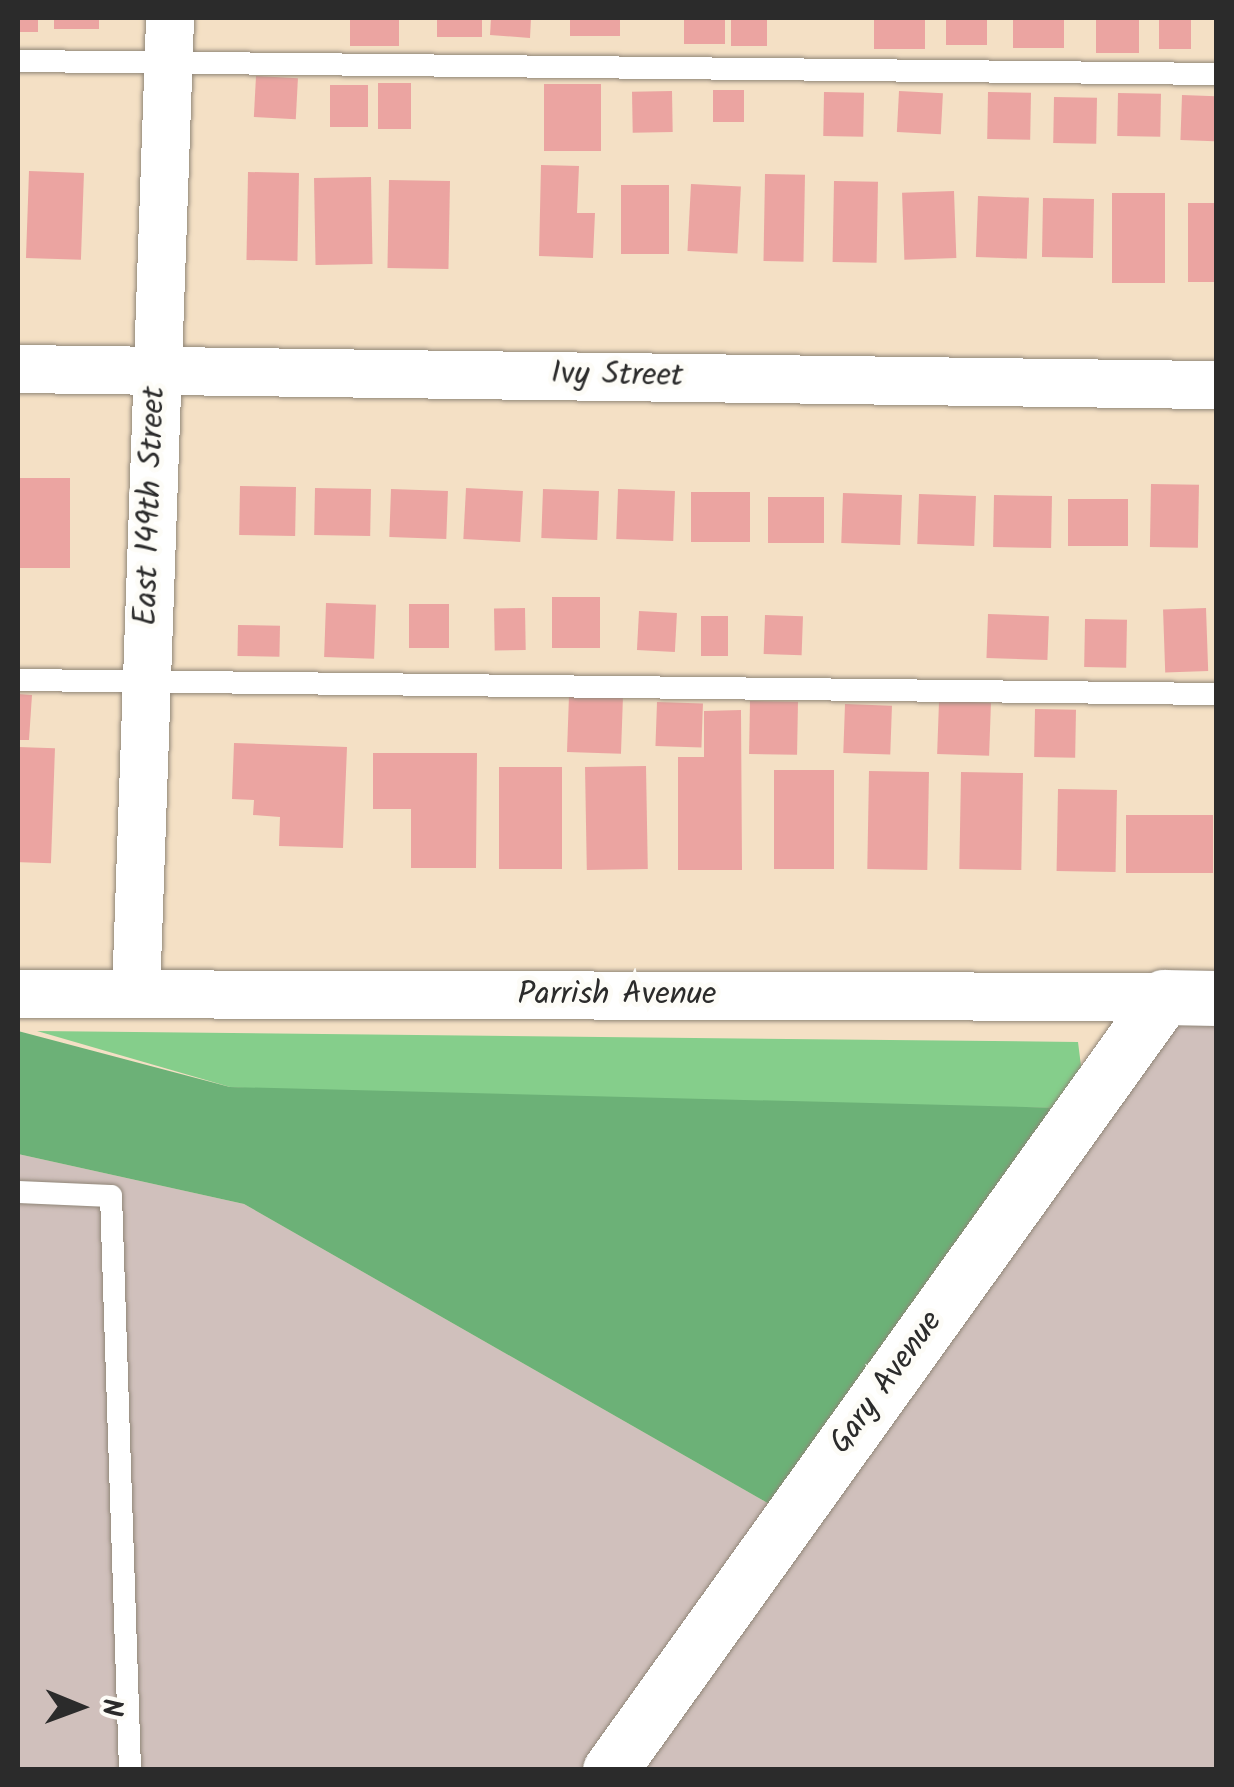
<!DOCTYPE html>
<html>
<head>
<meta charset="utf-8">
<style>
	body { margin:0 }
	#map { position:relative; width:1234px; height:1787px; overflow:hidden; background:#f4e0c5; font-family:Kalam,sans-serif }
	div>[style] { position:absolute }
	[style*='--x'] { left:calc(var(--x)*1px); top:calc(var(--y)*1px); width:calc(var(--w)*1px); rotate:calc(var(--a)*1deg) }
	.industrial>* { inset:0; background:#d0c0bc }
	.green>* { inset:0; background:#85ce8b }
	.forest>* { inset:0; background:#6cb177 }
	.building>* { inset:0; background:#eba4a1; transform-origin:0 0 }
	.roads { filter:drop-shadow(0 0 2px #908678) drop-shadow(0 0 2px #908678) }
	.lane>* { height:22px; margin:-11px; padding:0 11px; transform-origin:11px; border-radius:11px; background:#fff }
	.street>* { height:48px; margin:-24px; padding:0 24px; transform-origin:24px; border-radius:24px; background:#fff }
	.secondary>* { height:55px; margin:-27.5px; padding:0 27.5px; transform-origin:27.5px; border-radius:27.5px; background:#fff }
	span { translate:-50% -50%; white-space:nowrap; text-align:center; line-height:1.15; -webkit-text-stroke:10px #fdfcf7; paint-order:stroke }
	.street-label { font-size:32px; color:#2b2b2b }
	.frame { position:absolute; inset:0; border:20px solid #2b2b2b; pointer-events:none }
	.north { position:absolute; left:30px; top:1657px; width:100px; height:100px; -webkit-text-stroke:8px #fdfcf7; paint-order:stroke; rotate:91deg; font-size:28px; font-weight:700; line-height:40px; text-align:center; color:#2b2b2b }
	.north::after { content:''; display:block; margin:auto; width:35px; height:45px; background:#2b2b2b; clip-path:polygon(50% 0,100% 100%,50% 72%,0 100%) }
</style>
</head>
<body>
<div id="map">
	<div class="industrial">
		<div style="clip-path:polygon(1164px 997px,1216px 998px,1216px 1769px,612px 1770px)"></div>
		<div style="clip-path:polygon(18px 1154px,244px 1204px,778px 1509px,589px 1769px,18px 1769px)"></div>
	</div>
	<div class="green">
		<div style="clip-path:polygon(37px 1031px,1078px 1042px,1081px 1066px,1067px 1108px,390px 1097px,230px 1087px)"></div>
	</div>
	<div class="forest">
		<div style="clip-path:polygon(18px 1031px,230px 1087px,1067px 1108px,778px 1509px,244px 1204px,18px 1154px)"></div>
	</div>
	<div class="building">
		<div style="left:18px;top:18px;width:20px;height:14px"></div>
		<div style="left:54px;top:18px;width:45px;height:11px"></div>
		<div style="left:350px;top:18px;width:49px;height:28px"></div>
		<div style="left:437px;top:18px;width:45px;height:19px"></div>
		<div style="clip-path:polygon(491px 18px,531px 18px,530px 38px,490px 35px)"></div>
		<div style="left:570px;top:18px;width:50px;height:18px"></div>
		<div style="left:684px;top:18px;width:41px;height:26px"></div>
		<div style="left:731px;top:18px;width:36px;height:28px"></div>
		<div style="left:874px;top:18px;width:51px;height:31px"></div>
		<div style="left:946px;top:18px;width:41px;height:27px"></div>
		<div style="left:1013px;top:18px;width:51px;height:30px"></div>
		<div style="left:1096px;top:18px;width:43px;height:35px"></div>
		<div style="left:1159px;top:18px;width:32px;height:31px"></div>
		<div style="left:256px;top:76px;width:42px;height:41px;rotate:3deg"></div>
		<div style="left:411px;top:83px;width:46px;height:33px;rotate:90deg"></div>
		<div style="left:544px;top:84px;width:57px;height:67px"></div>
		<div style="left:330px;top:85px;width:38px;height:42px"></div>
		<div style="left:713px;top:90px;width:31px;height:32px"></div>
		<div style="left:672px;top:91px;width:41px;height:40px;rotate:89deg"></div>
		<div style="left:899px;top:91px;width:44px;height:41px;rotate:3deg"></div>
		<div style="left:824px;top:92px;width:40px;height:44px;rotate:1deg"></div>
		<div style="left:988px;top:92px;width:43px;height:47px;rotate:1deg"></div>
		<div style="left:1118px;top:93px;width:43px;height:43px;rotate:1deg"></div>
		<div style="left:1182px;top:95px;width:34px;height:45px;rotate:2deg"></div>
		<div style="left:1054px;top:97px;width:43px;height:46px;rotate:1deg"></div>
		<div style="clip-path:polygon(541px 165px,579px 166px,577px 213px,595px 213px,593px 258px,539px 256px)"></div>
		<div style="left:29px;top:171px;width:55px;height:87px;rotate:2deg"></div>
		<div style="left:248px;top:172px;width:51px;height:88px;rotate:1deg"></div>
		<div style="left:765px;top:174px;width:40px;height:87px;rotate:1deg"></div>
		<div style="left:371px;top:177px;width:87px;height:57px;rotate:89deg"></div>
		<div style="left:389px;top:180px;width:61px;height:88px;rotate:1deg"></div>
		<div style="left:834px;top:181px;width:44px;height:81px;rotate:1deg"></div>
		<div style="left:691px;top:184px;width:50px;height:67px;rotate:3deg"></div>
		<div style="left:621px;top:185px;width:48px;height:69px"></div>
		<div style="left:954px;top:191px;width:67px;height:52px;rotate:88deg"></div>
		<div style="left:1165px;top:193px;width:90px;height:53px;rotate:90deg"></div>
		<div style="left:978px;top:196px;width:51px;height:61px;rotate:2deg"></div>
		<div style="left:1043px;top:198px;width:51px;height:59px;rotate:1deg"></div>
		<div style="left:1188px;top:203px;width:28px;height:79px"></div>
		<div style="left:18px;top:478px;width:52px;height:90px"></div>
		<div style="left:1151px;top:484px;width:48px;height:63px;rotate:1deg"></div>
		<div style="left:240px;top:486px;width:56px;height:49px;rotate:1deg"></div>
		<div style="left:315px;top:488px;width:56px;height:47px;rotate:1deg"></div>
		<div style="left:466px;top:488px;width:57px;height:51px;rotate:3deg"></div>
		<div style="left:391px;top:489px;width:57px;height:48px;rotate:2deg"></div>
		<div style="left:543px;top:489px;width:56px;height:49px;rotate:2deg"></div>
		<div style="left:618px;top:489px;width:57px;height:50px;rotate:2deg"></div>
		<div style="left:691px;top:492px;width:59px;height:50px"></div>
		<div style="left:843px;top:493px;width:59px;height:50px;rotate:2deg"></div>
		<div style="left:919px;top:494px;width:57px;height:50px;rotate:2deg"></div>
		<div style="left:994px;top:495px;width:58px;height:52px;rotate:1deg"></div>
		<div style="left:768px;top:497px;width:56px;height:46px"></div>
		<div style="left:1068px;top:499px;width:60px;height:47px"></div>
		<div style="left:552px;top:597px;width:48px;height:51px"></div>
		<div style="left:326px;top:603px;width:50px;height:54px;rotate:2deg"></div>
		<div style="left:409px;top:604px;width:40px;height:44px"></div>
		<div style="left:525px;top:608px;width:42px;height:31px;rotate:89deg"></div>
		<div style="left:1206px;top:608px;width:63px;height:43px;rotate:88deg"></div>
		<div style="left:639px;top:611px;width:38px;height:39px;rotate:3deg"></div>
		<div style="left:988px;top:614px;width:61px;height:44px;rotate:2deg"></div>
		<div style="left:765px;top:615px;width:38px;height:39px;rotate:2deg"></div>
		<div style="left:701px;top:616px;width:27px;height:40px"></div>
		<div style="left:1085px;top:619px;width:42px;height:48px;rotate:1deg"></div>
		<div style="left:238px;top:625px;width:42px;height:31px;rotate:1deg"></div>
		<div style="clip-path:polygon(18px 694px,32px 695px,29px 740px,18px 740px)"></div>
		<div style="left:569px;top:695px;width:54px;height:57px;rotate:2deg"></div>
		<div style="left:750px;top:701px;width:48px;height:53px;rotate:1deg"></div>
		<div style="left:939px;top:701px;width:52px;height:53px;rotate:2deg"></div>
		<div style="left:657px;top:702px;width:46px;height:44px;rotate:2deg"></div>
		<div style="left:845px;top:704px;width:47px;height:49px;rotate:2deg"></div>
		<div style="left:1035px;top:709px;width:41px;height:48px;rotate:1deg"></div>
		<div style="clip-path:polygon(741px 710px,742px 870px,678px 870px,678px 757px,704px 757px,704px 711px)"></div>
		<div style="clip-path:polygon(234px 743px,347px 747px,343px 848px,279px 846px,280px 817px,253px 815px,254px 800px,232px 799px)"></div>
		<div style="left:18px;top:747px;width:37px;height:115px;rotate:2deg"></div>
		<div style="clip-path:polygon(373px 753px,477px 753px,476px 868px,411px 868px,411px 809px,373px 809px)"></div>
		<div style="left:646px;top:766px;width:103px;height:61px;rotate:89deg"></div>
		<div style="left:499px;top:767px;width:63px;height:102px"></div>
		<div style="left:774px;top:770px;width:60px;height:99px"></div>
		<div style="left:869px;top:771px;width:60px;height:98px;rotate:1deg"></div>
		<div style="left:961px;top:772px;width:62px;height:97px;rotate:1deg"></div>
		<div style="left:1058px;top:789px;width:59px;height:82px;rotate:1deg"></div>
		<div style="left:1126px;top:815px;width:87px;height:58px"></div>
	</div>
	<div class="roads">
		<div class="lane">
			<div style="--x:18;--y:61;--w:1198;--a:0.62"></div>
			<div style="--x:18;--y:680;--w:1198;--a:0.67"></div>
			<div style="--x:18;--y:1192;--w:93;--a:2.5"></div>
			<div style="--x:111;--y:1196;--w:574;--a:88.1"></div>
		</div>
		<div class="street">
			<div style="--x:18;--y:369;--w:1198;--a:0.77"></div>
			<div style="--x:18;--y:994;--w:1146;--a:0.15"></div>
			<div style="--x:136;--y:994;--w:977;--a:-88"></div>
		</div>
		<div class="secondary">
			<div style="--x:610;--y:1770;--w:951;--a:-54.37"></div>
			<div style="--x:1164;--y:997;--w:52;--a:1.1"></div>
		</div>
	</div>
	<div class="street-label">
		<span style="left:617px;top:376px;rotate:1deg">Ivy Street</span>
		<span style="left:151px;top:506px;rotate:-88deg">East 149th Street</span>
		<span style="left:617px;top:995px">Parrish Avenue</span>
		<span style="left:887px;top:1383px;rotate:-54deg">Gary Avenue</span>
	</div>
	<div class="frame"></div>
	<div class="north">N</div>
</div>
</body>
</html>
